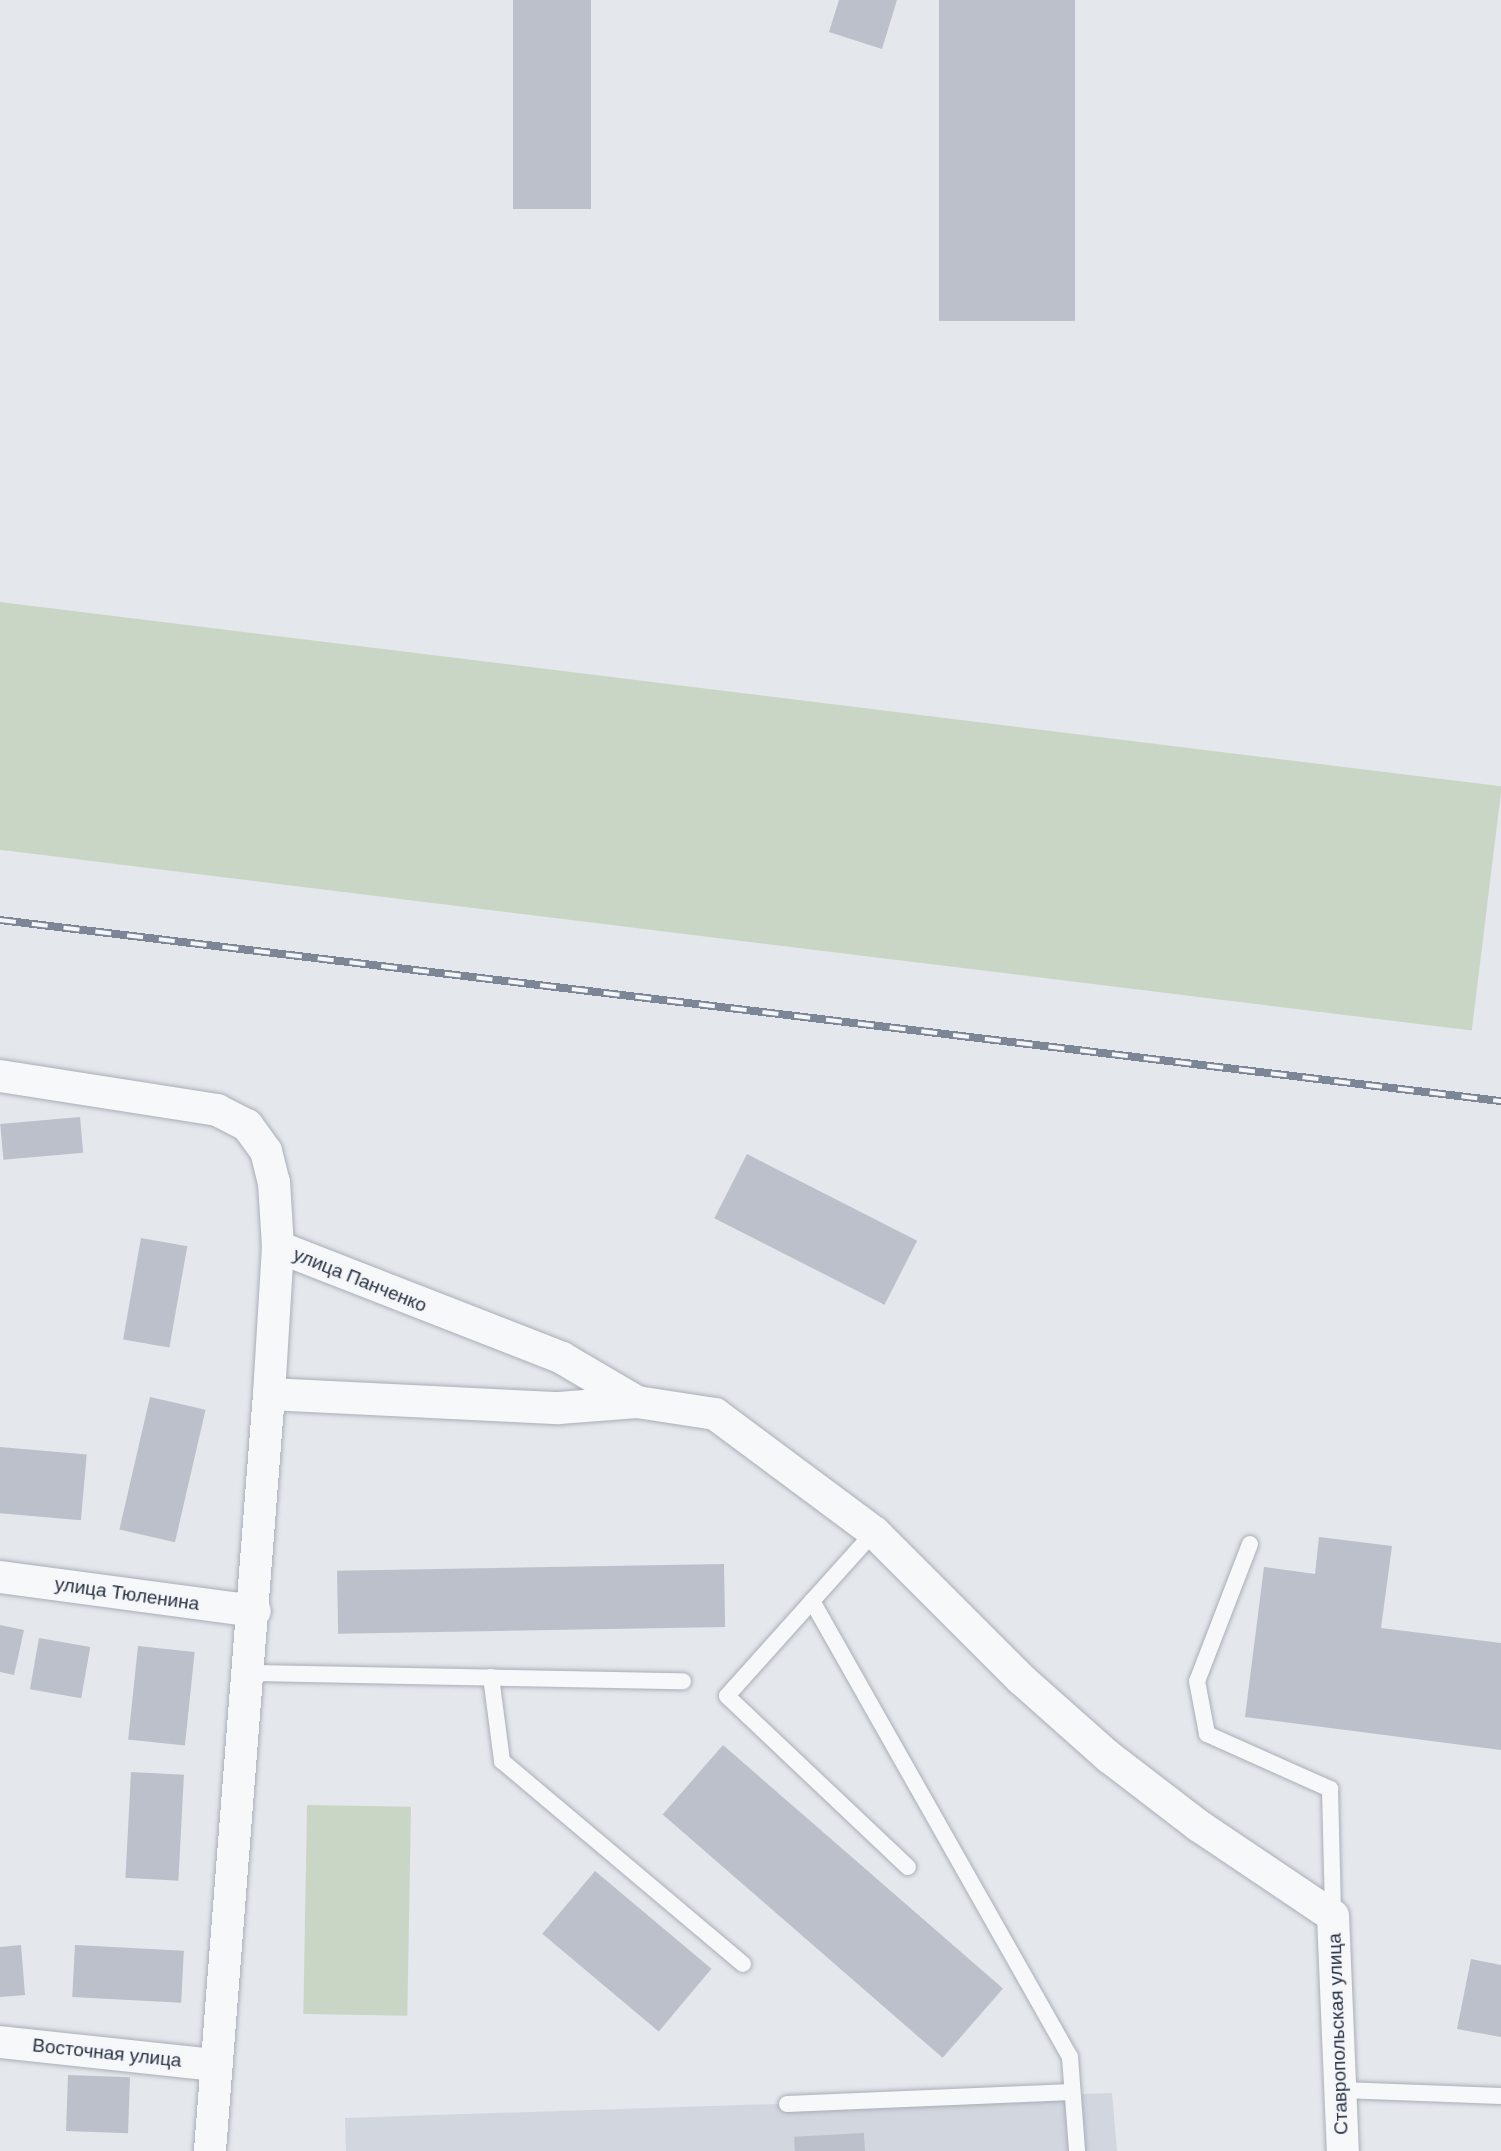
<!DOCTYPE html>
<html>
<head>
<meta charset="utf-8">
<style>
	body { margin:0 }
	#map { position:relative; width:1501px; height:2151px; overflow:hidden; background:#e4e7ec; font-family:"DM Sans",sans-serif }
	div>[style] { position:absolute }
	[style*='--x'] { left:calc(var(--x)*1px); top:calc(var(--y)*1px); width:calc(var(--w)*1px); rotate:calc(var(--a)*1deg) }
	.built>* { inset:0; background:#d2d6de }
	.green>* { inset:0; background:#c9d6c5; transform-origin:0 0 }
	.building>* { inset:0; background:#bbc0ca; transform-origin:0 0 }
	.roads { filter:drop-shadow(0 0 2px #a9aeb7) drop-shadow(0 0 2px #a9aeb7) }
	.lane>* { height:16px; margin:-8px; padding:0 8px; transform-origin:8px; border-radius:8px; background:#f7f8fa }
	.street>* { height:32px; margin:-16px; padding:0 16px; transform-origin:16px; border-radius:16px; background:#f7f8fa }
	.rail>* { height:8px; margin-top:-4px; transform-origin:0; background:repeating-linear-gradient(90deg,#f4f6f9 0 16px,#7d8696 0 32px); box-sizing:border-box; border-block:2px solid #7d8696 }
	span { translate:-50% -50%; white-space:nowrap; text-align:center; line-height:1.15; -webkit-text-stroke:5px #f4f6f9; paint-order:stroke }
	.street-label { font-size:19px; color:#2b3445 }
</style>
</head>
<body>
<div id="map">
	<div class="built">
		<div style="clip-path:polygon(1112px 2093px,1117px 2151px,346px 2151px,345px 2118px)"></div>
	</div>
	<div class="green">
		<div style="left:0;top:602px;width:1513px;height:246px;rotate:7deg"></div>
		<div style="left:307px;top:1805px;width:104px;height:209px;rotate:1deg"></div>
	</div>
	<div class="building">
		<div style="left:513px;top:0;width:78px;height:209px"></div>
		<div style="clip-path:polygon(839px 0,897px 0,882px 49px,829px 32px)"></div>
		<div style="left:939px;top:0;width:136px;height:321px"></div>
		<div style="left:80px;top:1117px;width:36px;height:80px;rotate:85deg"></div>
		<div style="left:747px;top:1154px;width:191px;height:72px;rotate:27deg"></div>
		<div style="left:141px;top:1238px;width:47px;height:103px;rotate:10deg"></div>
		<div style="left:150px;top:1397px;width:57px;height:136px;rotate:13deg"></div>
		<div style="left:0;top:1447px;width:87px;height:66px;rotate:5deg"></div>
		<div style="clip-path:polygon(1319px 1537px,1392px 1546px,1381px 1628px,1501px 1643px,1501px 1750px,1245px 1717px,1264px 1567px,1315px 1574px)"></div>
		<div style="left:724px;top:1564px;width:63px;height:387px;rotate:89deg"></div>
		<div style="clip-path:polygon(0 1625px,24px 1630px,14px 1675px,0 1672px)"></div>
		<div style="left:39px;top:1638px;width:52px;height:52px;rotate:10deg"></div>
		<div style="left:138px;top:1646px;width:57px;height:94px;rotate:6deg"></div>
		<div style="left:723px;top:1745px;width:371px;height:92px;rotate:41deg"></div>
		<div style="left:131px;top:1772px;width:53px;height:106px;rotate:3deg"></div>
		<div style="left:595px;top:1871px;width:152px;height:82px;rotate:40deg"></div>
		<div style="clip-path:polygon(21px 1945px,25px 1995px,0 1997px,0 1947px)"></div>
		<div style="left:75px;top:1945px;width:109px;height:52px;rotate:3deg"></div>
		<div style="clip-path:polygon(1471px 1959px,1501px 1965px,1501px 2037px,1457px 2029px)"></div>
		<div style="left:68px;top:2075px;width:62px;height:56px;rotate:2deg"></div>
		<div style="left:864px;top:2133px;width:18px;height:70px;rotate:87deg"></div>
	</div>
	<div class="roads">
		<div class="lane">
			<div style="--x:874;--y:1532;--w:220;--a:131.9"></div>
			<div style="--x:727;--y:1696;--w:249;--a:43.4"></div>
			<div style="--x:1250;--y:1544;--w:147;--a:111.1"></div>
			<div style="--x:1197;--y:1681;--w:54;--a:79.3"></div>
			<div style="--x:1207;--y:1734;--w:135;--a:24.1"></div>
			<div style="--x:1330;--y:1789;--w:127;--a:88.6"></div>
			<div style="--x:812;--y:1601;--w:524;--a:60.5"></div>
			<div style="--x:1070;--y:2057;--w:94;--a:85.7"></div>
			<div style="--x:250;--y:1673;--w:433;--a:1.1"></div>
			<div style="--x:491;--y:1677;--w:85;--a:82.5"></div>
			<div style="--x:502;--y:1761;--w:315;--a:40.1"></div>
			<div style="--x:1342;--y:2090;--w:159;--a:2.2"></div>
			<div style="--x:787;--y:2104;--w:285;--a:-2.4"></div>
		</div>
		<div class="street">
			<div style="--x:0;--y:1076;--w:220;--a:8.9"></div>
			<div style="--x:217;--y:1110;--w:34;--a:27"></div>
			<div style="--x:247;--y:1125;--w:32;--a:54"></div>
			<div style="--x:266;--y:1151;--w:32;--a:76"></div>
			<div style="--x:274;--y:1182;--w:65;--a:86.5"></div>
			<div style="--x:278;--y:1247;--w:147;--a:93.5"></div>
			<div style="--x:269;--y:1394;--w:759;--a:94.46"></div>
			<div style="--x:278;--y:1247;--w:305;--a:21.3"></div>
			<div style="--x:562;--y:1358;--w:87;--a:30.4"></div>
			<div style="--x:269;--y:1394;--w:290;--a:2.8"></div>
			<div style="--x:559;--y:1408;--w:78;--a:-4.4"></div>
			<div style="--x:637;--y:1402;--w:79;--a:8.7"></div>
			<div style="--x:715;--y:1414;--w:198;--a:36.6"></div>
			<div style="--x:874;--y:1532;--w:208;--a:45"></div>
			<div style="--x:1021;--y:1679;--w:118;--a:41.6"></div>
			<div style="--x:1109;--y:1757;--w:113;--a:37.5"></div>
			<div style="--x:1199;--y:1826;--w:161;--a:33.9"></div>
			<div style="--x:1333;--y:1916;--w:235;--a:87.6"></div>
			<div style="--x:0;--y:1577;--w:257;--a:7.6"></div>
			<div style="--x:0;--y:2042;--w:215;--a:6.1"></div>
		</div>
	</div>
	<div class="rail">
		<div style="--x:0;--y:920;--w:1512;--a:6.88"></div>
	</div>
	<div class="street-label">
		<span style="left:360px;top:1280px;rotate:22deg">улица Панченко</span>
		<span style="left:127px;top:1594px;rotate:8deg">улица Тюленина</span>
		<span style="left:1338px;top:2034px;rotate:-92deg">Ставропольская улица</span>
		<span style="left:107px;top:2053px;rotate:6deg">Восточная улица</span>
	</div>
</div>
</body>
</html>
